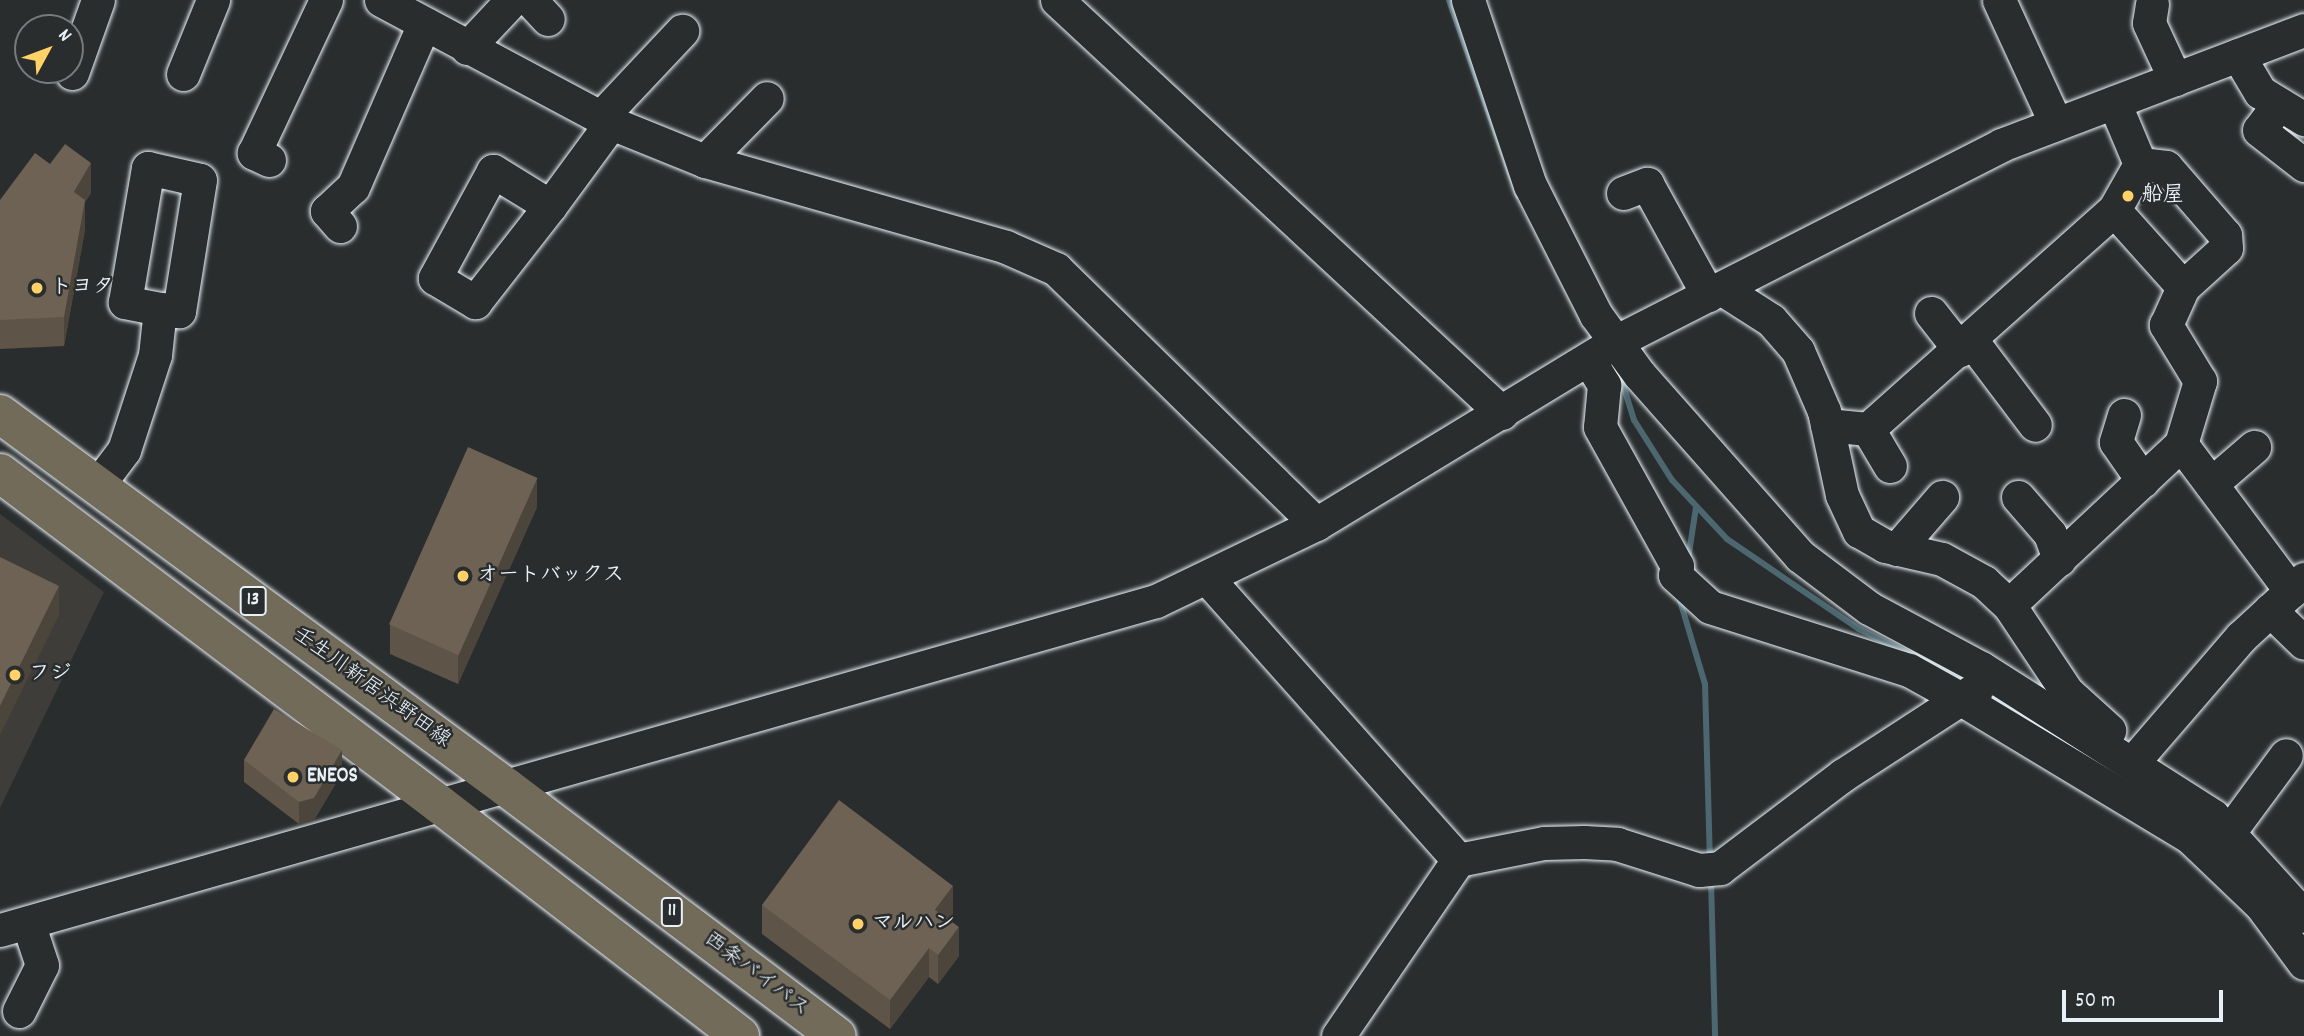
<!DOCTYPE html>
<html>
<head>
<meta charset="utf-8">
<style>
	body { margin:0 }
	#map { position:relative; width:2304px; height:1036px; overflow:hidden; background:#2a2d2e; font-family:Dekko,"Klee One",sans-serif }
	div>[style] { position:absolute }
	[style*='--x'] { left:calc(var(--x)*1px); top:calc(var(--y)*1px); width:calc(var(--w)*1px); rotate:calc(var(--a)*1deg) }
	.built>* { inset:0; background:#3e3d39 }
	.stream>* { height:6px; margin:-3px; padding:0 3px; transform-origin:3px; border-radius:3px; background:#4c6770 }
	.roads { filter:drop-shadow(0 0 2px #e8f1f8) drop-shadow(0 0 2px #e8f1f8) }
	.minor>* { height:33px; margin:-16.5px; padding:0 16.5px; transform-origin:16.5px; border-radius:16.5px; background:#2a2d2e }
	.major>* { height:38px; margin:-19px; padding:0 19px; transform-origin:19px; border-radius:19px; background:#736b5a }
	.highway>* { height:38px; margin:-19px; padding:0 19px; transform-origin:19px; border-radius:19px; background:#736b5a }
	.wall>* { inset:0; background:#5e5448 }
	.shaded-wall>* { inset:0; background:#4c453b }
	.building>* { inset:0; background:#6d6254; transform-origin:0 0 }
	.dots>* { width:19px; height:19px; translate:-50% -50%; box-sizing:border-box; border:4px solid #2a2d2e; border-radius:50% }
	span { translate:-50% -50%; white-space:nowrap; text-align:center; line-height:1.15; -webkit-text-stroke:5px #2a2d2e; paint-order:stroke }
	.shield-label span { padding:2px 5px; background:#2a2d2e; border:2px solid; border-radius:5px; -webkit-text-stroke-width:0 }
	.shield-label { font-size:19px; color:#e8f1f8; font-weight:700 }
	.poi-label { font-size:21px; color:#e8f1f8; font-weight:700 }
	.left { translate:0 -50%; text-align:left }
	.street-label { font-size:21px; color:#e8f1f8 }
	.north { position:absolute; left:14px; top:14px; width:70px; height:70px; box-sizing:border-box; background:#2a2d2e; border:2px solid #767b7f; border-radius:50%; rotate:49deg; font-size:19px; font-weight:700; line-height:28px; text-align:center; color:#e8f1f8 }
	.north::after { content:''; display:block; margin:auto; width:24px; height:32px; background:#ffd166; clip-path:polygon(50% 0,100% 100%,50% 72%,0 100%) }
	.scale { position:absolute; left:2062px; top:990px; width:161px; height:32px; box-sizing:border-box; border:4px solid #e8f1f8; border-top:0; padding-left:9px; font-size:21px; line-height:24px; white-space:nowrap; color:#e8f1f8; -webkit-text-stroke:5px #2a2d2e; paint-order:stroke }
</style>
</head>
<body>
<div id="map">
	<div class="built">
		<div style="clip-path:polygon(0 514px,104px 592px,0 808px)"></div>
	</div>
	<div class="stream">
		<div style="--x:1449;--y:0;--w:208;--a:70.6"></div>
		<div style="--x:1620;--y:375;--w:47;--a:72.7"></div>
		<div style="--x:1634;--y:420;--w:71;--a:57.7"></div>
		<div style="--x:1672;--y:480;--w:81;--a:47"></div>
		<div style="--x:1727;--y:539;--w:160;--a:34.3"></div>
		<div style="--x:1859;--y:629;--w:119;--a:26.4"></div>
		<div style="--x:1688;--y:560;--w:54;--a:-81.4"></div>
		<div style="--x:1678;--y:594;--w:94;--a:73.3"></div>
		<div style="--x:1705;--y:684;--w:175;--a:88.4"></div>
		<div style="--x:1985;--y:693;--w:97;--a:31.1"></div>
		<div style="--x:1711;--y:880;--w:156;--a:88.5"></div>
	</div>
	<div class="roads">
		<div class="minor">
			<div style="--x:381;--y:0;--w:261;--a:28.1"></div>
			<div style="--x:611;--y:123;--w:101;--a:22"></div>
			<div style="--x:705;--y:161;--w:313;--a:15.9"></div>
			<div style="--x:1006;--y:247;--w:55;--a:23.7"></div>
			<div style="--x:1056;--y:269;--w:364;--a:44.4"></div>
			<div style="--x:530;--y:0;--w:26;--a:47"></div>
			<div style="--x:1057;--y:0;--w:607;--a:42.86"></div>
			<div style="--x:1468;--y:0;--w:195;--a:71.5"></div>
			<div style="--x:1530;--y:185;--w:146;--a:63.1"></div>
			<div style="--x:1596;--y:315;--w:73;--a:53.9"></div>
			<div style="--x:1639;--y:374;--w:243;--a:48.5"></div>
			<div style="--x:1800;--y:556;--w:86;--a:37"></div>
			<div style="--x:1869;--y:608;--w:127;--a:28.2"></div>
			<div style="--x:1981;--y:668;--w:275;--a:32.5"></div>
			<div style="--x:2213;--y:816;--w:135;--a:47.7"></div>
			<div style="--x:1999;--y:0;--w:136;--a:65.3"></div>
			<div style="--x:2152;--y:4;--w:19;--a:99"></div>
			<div style="--x:2149;--y:23;--w:62;--a:65.1"></div>
			<div style="--x:467;--y:48;--w:66;--a:-46.8"></div>
			<div style="--x:2238;--y:55;--w:43;--a:59.3"></div>
			<div style="--x:2260;--y:92;--w:52;--a:31.5"></div>
			<div style="--x:72;--y:73;--w:77;--a:-70.4"></div>
			<div style="--x:183;--y:74;--w:80;--a:-67.9"></div>
			<div style="--x:2278;--y:105;--w:31;--a:127"></div>
			<div style="--x:2259;--y:130;--w:57;--a:37.9"></div>
			<div style="--x:600;--y:118;--w:120;--a:-46.7"></div>
			<div style="--x:269;--y:160;--w:17;--a:-155"></div>
			<div style="--x:254;--y:153;--w:169;--a:-64.8"></div>
			<div style="--x:705;--y:161;--w:88;--a:-45.5"></div>
			<div style="--x:2140;--y:164;--w:53;--a:119.5"></div>
			<div style="--x:2114;--y:210;--w:103;--a:48.1"></div>
			<div style="--x:1623;--y:193;--w:26;--a:-21"></div>
			<div style="--x:1647;--y:184;--w:127;--a:61.2"></div>
			<div style="--x:550;--y:206;--w:67;--a:-148.4"></div>
			<div style="--x:493;--y:171;--w:122;--a:118.5"></div>
			<div style="--x:435;--y:278;--w:47;--a:31"></div>
			<div style="--x:475;--y:302;--w:122;--a:-52"></div>
			<div style="--x:550;--y:206;--w:103;--a:-53.7"></div>
			<div style="--x:340;--y:226;--w:20;--a:-131"></div>
			<div style="--x:327;--y:211;--w:35;--a:-43"></div>
			<div style="--x:353;--y:187;--w:178;--a:-66.5"></div>
			<div style="--x:1721;--y:288;--w:59;--a:32.6"></div>
			<div style="--x:1771;--y:320;--w:41;--a:48.9"></div>
			<div style="--x:1798;--y:351;--w:65;--a:66.6"></div>
			<div style="--x:1824;--y:411;--w:86;--a:77.9"></div>
			<div style="--x:1842;--y:495;--w:40;--a:65"></div>
			<div style="--x:1859;--y:531;--w:30;--a:30"></div>
			<div style="--x:1885;--y:546;--w:58;--a:12.8"></div>
			<div style="--x:1942;--y:559;--w:48;--a:28.7"></div>
			<div style="--x:1984;--y:582;--w:34;--a:43"></div>
			<div style="--x:2009;--y:605;--w:105;--a:56.3"></div>
			<div style="--x:2067;--y:692;--w:57;--a:42.1"></div>
			<div style="--x:1931;--y:313;--w:47;--a:51.9"></div>
			<div style="--x:1971;--y:340;--w:106;--a:53"></div>
			<div style="--x:1588;--y:359;--w:31;--a:58"></div>
			<div style="--x:1604;--y:385;--w:42;--a:95.4"></div>
			<div style="--x:1600;--y:427;--w:159;--a:61"></div>
			<div style="--x:1677;--y:566;--w:9;--a:103"></div>
			<div style="--x:1675;--y:575;--w:47;--a:42.4"></div>
			<div style="--x:1710;--y:607;--w:209;--a:17.6"></div>
			<div style="--x:1909;--y:670;--w:60;--a:29.1"></div>
			<div style="--x:1961;--y:699;--w:269;--a:31.1"></div>
			<div style="--x:2191;--y:838;--w:97;--a:43.7"></div>
			<div style="--x:2261;--y:905;--w:72;--a:53.4"></div>
			<div style="--x:2124;--y:415;--w:28;--a:107"></div>
			<div style="--x:2116;--y:442;--w:47;--a:55.3"></div>
			<div style="--x:1827;--y:425;--w:41;--a:5.6"></div>
			<div style="--x:1868;--y:429;--w:329;--a:-41.7"></div>
			<div style="--x:1868;--y:429;--w:43;--a:59.3"></div>
			<div style="--x:2181;--y:444;--w:184;--a:53.2"></div>
			<div style="--x:2211;--y:484;--w:57;--a:-40.7"></div>
			<div style="--x:97;--y:486;--w:45;--a:-53.1"></div>
			<div style="--x:124;--y:450;--w:100;--a:-71.9"></div>
			<div style="--x:155;--y:355;--w:46;--a:-83.8"></div>
			<div style="--x:160;--y:309;--w:36;--a:-169"></div>
			<div style="--x:125;--y:302;--w:136;--a:-80.3"></div>
			<div style="--x:148;--y:168;--w:53;--a:13"></div>
			<div style="--x:200;--y:180;--w:133;--a:99.1"></div>
			<div style="--x:179;--y:311;--w:19;--a:-174"></div>
			<div style="--x:2018;--y:497;--w:49;--a:49.1"></div>
			<div style="--x:2050;--y:534;--w:27;--a:70"></div>
			<div style="--x:1897;--y:549;--w:69;--a:-49.1"></div>
			<div style="--x:1208;--y:579;--w:376;--a:48.3"></div>
			<div style="--x:2009;--y:605;--w:236;--a:-43.1"></div>
			<div style="--x:2181;--y:444;--w:66;--a:-73.2"></div>
			<div style="--x:2200;--y:381;--w:66;--a:-121.3"></div>
			<div style="--x:2166;--y:325;--w:42;--a:-65.9"></div>
			<div style="--x:2183;--y:287;--w:58;--a:-42.2"></div>
			<div style="--x:2226;--y:248;--w:13;--a:-94"></div>
			<div style="--x:2225;--y:235;--w:90;--a:-130.9"></div>
			<div style="--x:2166;--y:167;--w:26;--a:-173"></div>
			<div style="--x:2140;--y:164;--w:67;--a:-112.8"></div>
			<div style="--x:2270;--y:610;--w:47;--a:44.1"></div>
			<div style="--x:2133;--y:762;--w:165;--a:-49.2"></div>
			<div style="--x:2241;--y:637;--w:86;--a:-42.6"></div>
			<div style="--x:2230;--y:831;--w:94;--a:-53.6"></div>
			<div style="--x:0;--y:930;--w:1202;--a:-15.89"></div>
			<div style="--x:1156;--y:601;--w:178;--a:-25.7"></div>
			<div style="--x:1316;--y:524;--w:350;--a:-31.3"></div>
			<div style="--x:1615;--y:342;--w:433;--a:-27"></div>
			<div style="--x:2001;--y:145;--w:324;--a:-20.8"></div>
			<div style="--x:19;--y:1011;--w:51;--a:-63.4"></div>
			<div style="--x:42;--y:965;--w:44;--a:-108.4"></div>
			<div style="--x:1338;--y:1036;--w:213;--a:-55.7"></div>
			<div style="--x:1458;--y:860;--w:88;--a:-11.2"></div>
			<div style="--x:1544;--y:843;--w:40;--a:-1.4"></div>
			<div style="--x:1584;--y:842;--w:33;--a:3"></div>
			<div style="--x:1617;--y:844;--w:86;--a:17.6"></div>
			<div style="--x:1699;--y:870;--w:21;--a:-5"></div>
			<div style="--x:1720;--y:868;--w:154;--a:-37.1"></div>
			<div style="--x:1843;--y:775;--w:160;--a:-33"></div>
		</div>
		<div class="major">
			<div style="--x:0;--y:414;--w:629;--a:36.4"></div>
			<div style="--x:0;--y:473;--w:550;--a:37.02"></div>
		</div>
		<div class="highway">
			<div style="--x:506;--y:787;--w:414;--a:37"></div>
			<div style="--x:439;--y:804;--w:380;--a:37.6"></div>
		</div>
	</div>
	<div class="wall">
		<div style="clip-path:polygon(91px 193px,85px 202px,85px 230px,64px 346px,0 349px,0 200px)"></div>
		<div style="clip-path:polygon(537px 507px,458px 684px,390px 654px,390px 625px)"></div>
		<div style="clip-path:polygon(244px 760px,342px 773px,314px 820px,299px 824px,244px 782px)"></div>
		<div style="clip-path:polygon(762px 905px,953px 915px,949px 920px,959px 956px,938px 984px,929px 977px,890px 1029px,762px 934px)"></div>
	</div>
	<div class="shaded-wall">
		<div style="clip-path:polygon(91px 163px,91px 193px,85px 202px,85px 230px,64px 346px,64px 317px,74px 192px)"></div>
		<div style="clip-path:polygon(537px 478px,537px 507px,458px 684px,458px 655px)"></div>
		<div style="clip-path:polygon(59px 586px,59px 615px,0 735px,0 706px)"></div>
		<div style="clip-path:polygon(342px 750px,342px 773px,314px 820px,299px 824px,299px 802px)"></div>
		<div style="clip-path:polygon(953px 886px,953px 915px,935px 939px,935px 910px)"></div>
		<div style="clip-path:polygon(959px 927px,959px 956px,938px 984px,938px 955px)"></div>
		<div style="clip-path:polygon(929px 948px,929px 977px,890px 1029px,890px 1000px)"></div>
	</div>
	<div class="building">
		<div style="clip-path:polygon(65px 144px,91px 163px,74px 192px,85px 200px,64px 317px,0 320px,0 200px,35px 153px,50px 164px)"></div>
		<div style="left:468px;top:447px;width:76px;height:194px;rotate:24deg"></div>
		<div style="clip-path:polygon(0 557px,59px 586px,0 706px)"></div>
		<div style="clip-path:polygon(274px 709px,342px 750px,314px 798px,299px 802px,244px 760px)"></div>
		<div style="clip-path:polygon(839px 800px,953px 886px,935px 910px,959px 927px,938px 955px,929px 948px,890px 1000px,762px 905px)"></div>
	</div>
	<div class="dots">
		<div style="left:2128px;top:196px;background:#ffd166"></div>
		<div style="left:37px;top:288px;background:#ffd166"></div>
		<div style="left:463px;top:576px;background:#ffd166"></div>
		<div style="left:15px;top:675px;background:#ffd166"></div>
		<div style="left:293px;top:777px;background:#ffd166"></div>
		<div style="left:858px;top:924px;background:#ffd166"></div>
	</div>
	<div class="shield-label">
		<span style="left:253px;top:601px">13</span>
		<span style="left:672px;top:912px">11</span>
	</div>
	<div class="poi-label">
		<span class="left" style="left:2142px;top:196px">船屋</span>
		<span class="left" style="left:51px;top:288px">トヨタ</span>
		<span class="left" style="left:477px;top:576px">オートバックス</span>
		<span class="left" style="left:29px;top:675px">フジ</span>
		<span class="left" style="left:307px;top:777px">ENEOS</span>
		<span class="left" style="left:872px;top:924px">マルハン</span>
	</div>
	<div class="street-label">
		<span style="left:371px;top:688px;rotate:36deg">壬生川新居浜野田線</span>
		<span style="left:756px;top:975px;rotate:37deg">西条バイパス</span>
	</div>
	<div class="north">N</div>
	<div class="scale">50 m</div>
</div>
</body>
</html>
